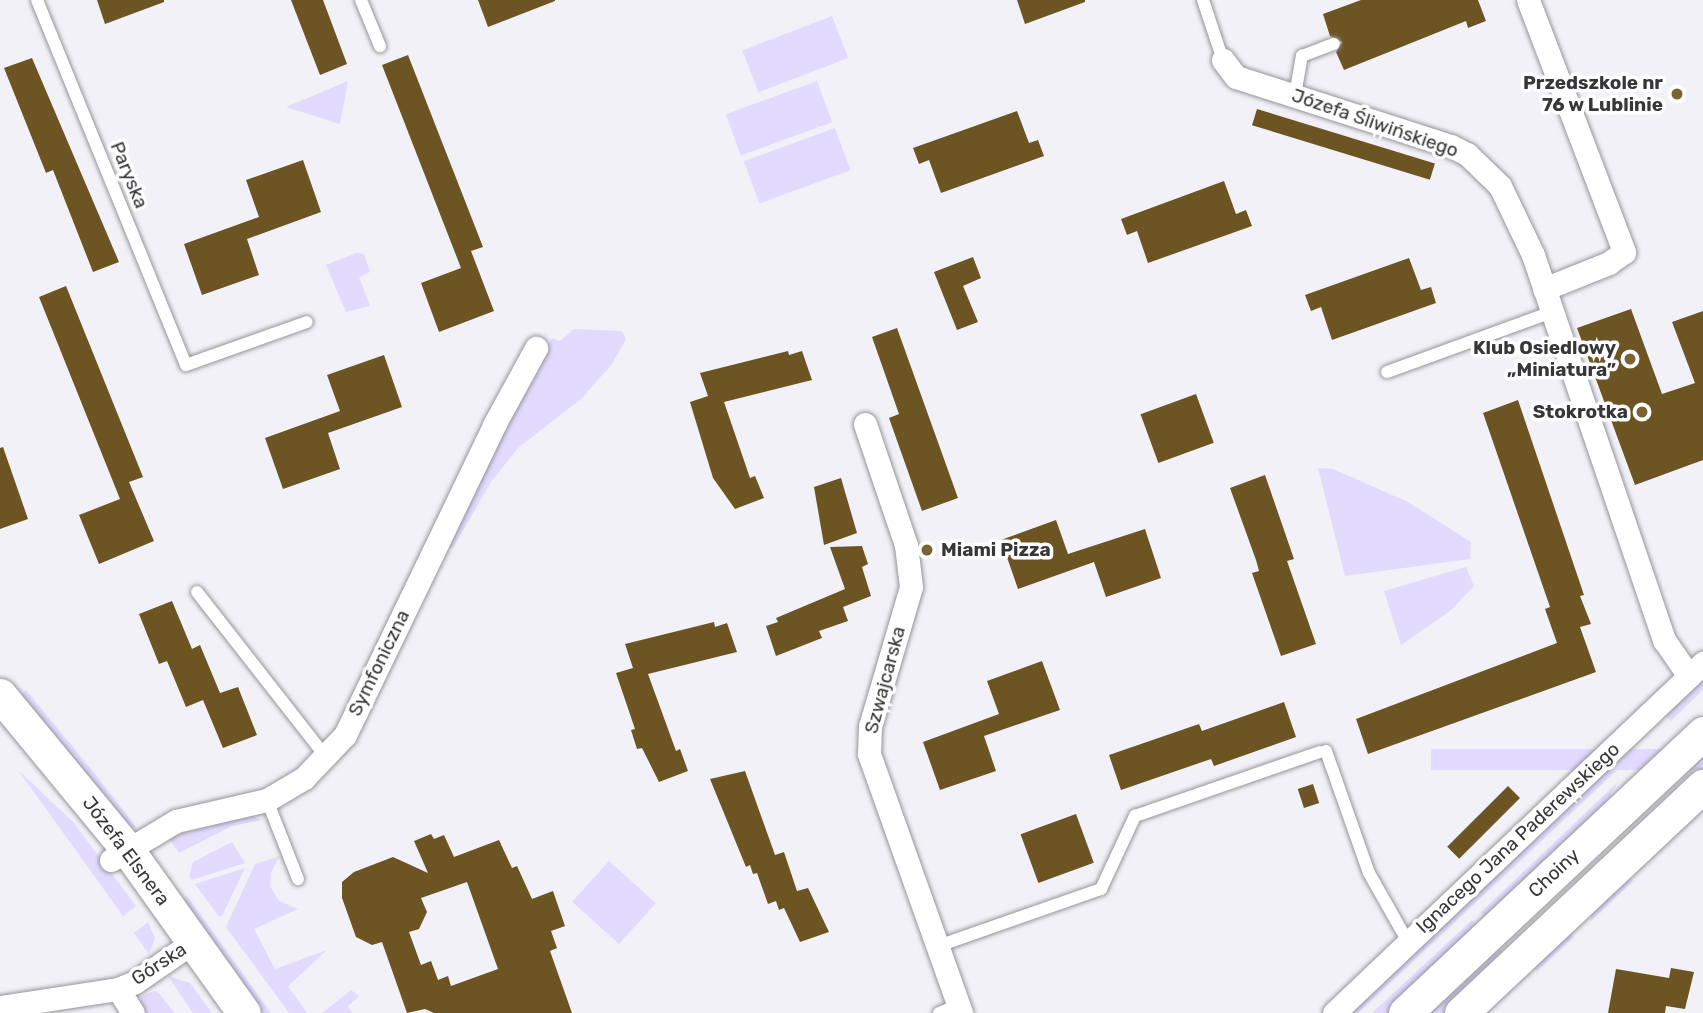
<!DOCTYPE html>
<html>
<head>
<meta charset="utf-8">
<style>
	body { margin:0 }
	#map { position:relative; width:1703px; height:1013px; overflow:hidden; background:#f2f1f8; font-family:Rubik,sans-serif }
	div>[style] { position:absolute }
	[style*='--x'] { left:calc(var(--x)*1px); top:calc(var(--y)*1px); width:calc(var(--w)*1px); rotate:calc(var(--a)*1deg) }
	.green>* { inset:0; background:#e2daff; transform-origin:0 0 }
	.building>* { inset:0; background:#6c5522; transform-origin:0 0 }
	.roads { filter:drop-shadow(0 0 2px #95949a) drop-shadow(0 0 2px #95949a) }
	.lane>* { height:12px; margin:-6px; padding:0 6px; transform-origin:6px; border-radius:6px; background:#fff }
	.street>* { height:23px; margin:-11.5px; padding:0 11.5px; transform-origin:11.5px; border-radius:11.5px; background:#fff }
	.secondary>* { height:33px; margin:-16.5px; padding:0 16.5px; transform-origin:16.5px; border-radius:16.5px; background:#fff }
	.dots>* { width:19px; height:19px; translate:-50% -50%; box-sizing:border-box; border:4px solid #fff; border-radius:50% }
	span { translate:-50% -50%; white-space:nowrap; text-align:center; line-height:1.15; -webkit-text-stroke:7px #fff; paint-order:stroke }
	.poi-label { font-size:19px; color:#373639; font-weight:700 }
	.right { translate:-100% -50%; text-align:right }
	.left { translate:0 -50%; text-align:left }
	.street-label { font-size:19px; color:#373639 }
</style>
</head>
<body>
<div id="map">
	<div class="green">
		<div style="left:832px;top:16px;width:45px;height:96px;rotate:69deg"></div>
		<div style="clip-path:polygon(348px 81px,340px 124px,286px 107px)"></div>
		<div style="left:817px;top:81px;width:44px;height:97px;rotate:70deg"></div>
		<div style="left:835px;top:128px;width:45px;height:97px;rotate:70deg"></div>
		<div style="clip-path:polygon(356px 253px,364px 254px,370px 272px,359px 277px,370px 306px,346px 312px,326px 265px)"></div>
		<div style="clip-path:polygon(574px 329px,622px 331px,626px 339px,612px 364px,581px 399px,518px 448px,491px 482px,453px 548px,446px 546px,552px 338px,560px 341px)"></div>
		<div style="clip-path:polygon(1318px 468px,1333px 469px,1408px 502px,1471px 542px,1470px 559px,1345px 576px)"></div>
		<div style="clip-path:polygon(1466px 567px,1474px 586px,1450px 611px,1401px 645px,1384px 591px)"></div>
		<div style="clip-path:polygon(1703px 677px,1703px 690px,1671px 721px,1664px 714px)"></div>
		<div style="clip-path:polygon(26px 690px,96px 775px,136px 827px,130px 828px,20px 695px)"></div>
		<div style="left:1703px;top:749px;width:21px;height:272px;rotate:90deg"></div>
		<div style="clip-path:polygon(1626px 750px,1632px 756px,1358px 1013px,1348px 1013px)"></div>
		<div style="clip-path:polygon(18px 770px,73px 822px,136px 906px,123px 916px)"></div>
		<div style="clip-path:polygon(1618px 782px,1600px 812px,1486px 918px,1481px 912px)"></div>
		<div style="clip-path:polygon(251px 816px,262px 820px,232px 826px,179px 853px,167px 836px)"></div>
		<div style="clip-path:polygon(232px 842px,245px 863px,192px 880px,189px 876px,193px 862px)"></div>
		<div style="clip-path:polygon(280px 856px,271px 872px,270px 886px,279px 901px,298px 909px,254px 929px,275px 969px,327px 950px,288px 986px,307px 1013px,289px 1013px,226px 927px,255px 864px)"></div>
		<div style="left:609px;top:861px;width:63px;height:55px;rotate:42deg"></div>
		<div style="clip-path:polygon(245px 868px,222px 916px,219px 917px,195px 884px)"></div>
		<div style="clip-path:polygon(1626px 875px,1633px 881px,1591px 921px,1590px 909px)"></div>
		<div style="clip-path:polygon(187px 896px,210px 928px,271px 1013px,253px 1013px,175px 904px)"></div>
		<div style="clip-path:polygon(1472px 920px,1478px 926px,1387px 1013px,1372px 1013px)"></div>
		<div style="clip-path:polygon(148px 922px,155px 938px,149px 954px,134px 933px)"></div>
		<div style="clip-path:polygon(1569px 932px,1574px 937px,1537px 971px,1531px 965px)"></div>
		<div style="clip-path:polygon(1495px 945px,1505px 955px,1444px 1013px,1421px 1013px)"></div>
		<div style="clip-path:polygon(168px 976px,190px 983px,212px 1013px,193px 1013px)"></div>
		<div style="clip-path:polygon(351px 990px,359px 996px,348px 1006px,352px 1013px,322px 1013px)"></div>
		<div style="clip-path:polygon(155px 991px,159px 993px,174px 1013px,145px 1013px,139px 1002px,142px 996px)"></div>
	</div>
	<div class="building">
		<div style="clip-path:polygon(97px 0,164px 0,164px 2px,105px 24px)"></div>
		<div style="clip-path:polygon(291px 0,323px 0,347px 64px,320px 75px)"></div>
		<div style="clip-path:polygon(478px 0,555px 0,555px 1px,488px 27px)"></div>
		<div style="clip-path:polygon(1017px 0,1085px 0,1085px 2px,1025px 24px)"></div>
		<div style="clip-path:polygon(1361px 0,1478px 0,1486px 21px,1468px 28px,1466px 21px,1344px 70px,1336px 52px,1342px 42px,1330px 36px,1323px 14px)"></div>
		<div style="clip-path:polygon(408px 55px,483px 247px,471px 251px,494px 311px,439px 332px,421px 283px,461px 268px,382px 65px)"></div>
		<div style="clip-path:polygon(32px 58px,119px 262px,93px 272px,53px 170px,46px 173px,4px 68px)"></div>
		<div style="left:1257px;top:109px;width:186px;height:17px;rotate:17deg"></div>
		<div style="clip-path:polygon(1017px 111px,1029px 143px,1038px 140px,1044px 156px,941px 193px,929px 160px,919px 164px,913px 148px)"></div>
		<div style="clip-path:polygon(303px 160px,321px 212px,247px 239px,259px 275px,202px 295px,184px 244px,259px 217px,246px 180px)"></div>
		<div style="clip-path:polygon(1224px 181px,1236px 214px,1246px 210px,1252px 226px,1148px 263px,1137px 231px,1127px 235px,1121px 219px)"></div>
		<div style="clip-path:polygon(973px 257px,981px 278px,963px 286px,978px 322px,957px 330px,934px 272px)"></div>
		<div style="clip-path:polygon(1409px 258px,1421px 290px,1431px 287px,1436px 303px,1332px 340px,1321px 307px,1311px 311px,1305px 295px)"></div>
		<div style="clip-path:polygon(66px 286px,143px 477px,129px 482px,154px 541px,99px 564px,79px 515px,120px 499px,39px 297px)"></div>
		<div style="clip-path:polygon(1631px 309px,1662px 394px,1695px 383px,1672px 322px,1703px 311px,1703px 460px,1635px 485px,1577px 328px)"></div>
		<div style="clip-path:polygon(897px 328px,958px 498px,922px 511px,889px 418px,899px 414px,872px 337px)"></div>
		<div style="clip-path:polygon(788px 351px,789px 355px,802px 351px,812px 380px,724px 402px,750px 478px,755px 476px,764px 498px,735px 509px,713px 478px,690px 402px,708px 396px,700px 373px)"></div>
		<div style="clip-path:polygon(384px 355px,402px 407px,328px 433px,340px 469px,283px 489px,265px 438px,340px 411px,327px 375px)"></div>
		<div style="left:1196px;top:394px;width:52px;height:59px;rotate:70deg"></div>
		<div style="clip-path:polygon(1518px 400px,1584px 595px,1580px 596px,1591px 624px,1580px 627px,1596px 672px,1368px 754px,1356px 719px,1557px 643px,1545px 609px,1550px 607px,1483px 413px)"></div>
		<div style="clip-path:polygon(3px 447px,28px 519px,0 529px,0 448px)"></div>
		<div style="clip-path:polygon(1265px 475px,1294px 559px,1287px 561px,1316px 644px,1281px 656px,1252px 573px,1259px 571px,1256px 560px,1230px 488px)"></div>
		<div style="clip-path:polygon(841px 478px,857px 533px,824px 545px,814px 487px)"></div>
		<div style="clip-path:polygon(1056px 520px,1068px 554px,1145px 529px,1161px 578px,1106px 597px,1094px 562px,1018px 589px,1001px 540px)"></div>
		<div style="clip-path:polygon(862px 546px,868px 564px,862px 567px,871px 596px,843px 607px,848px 621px,819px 631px,822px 638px,776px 656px,766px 626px,778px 622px,776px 618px,845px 589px,830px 547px)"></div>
		<div style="clip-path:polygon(172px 601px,192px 649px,200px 645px,220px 693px,238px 687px,257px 735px,223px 748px,203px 700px,186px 707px,167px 661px,159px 664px,139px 614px)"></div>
		<div style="clip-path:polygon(714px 622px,715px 627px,727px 623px,737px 652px,648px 674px,676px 751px,680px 749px,688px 771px,659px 782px,642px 748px,637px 749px,631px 730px,635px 729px,616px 673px,633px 668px,625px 644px)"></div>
		<div style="clip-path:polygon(1042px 661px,1060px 710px,984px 736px,996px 771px,940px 790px,923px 742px,999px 714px,987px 681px)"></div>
		<div style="clip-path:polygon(1284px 702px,1296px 737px,1214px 766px,1211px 759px,1121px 790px,1109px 755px,1199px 724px,1202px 731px)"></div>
		<div style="clip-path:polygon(745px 771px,775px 855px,784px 852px,797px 891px,808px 888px,829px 932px,800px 942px,784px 908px,779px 910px,776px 901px,768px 904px,757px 873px,753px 874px,750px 865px,746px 867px,710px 779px)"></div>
		<div style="left:1313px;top:784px;width:20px;height:16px;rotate:72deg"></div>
		<div style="left:1508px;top:786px;width:17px;height:86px;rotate:45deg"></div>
		<div style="left:1076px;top:814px;width:52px;height:59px;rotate:70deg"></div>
		<div style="clip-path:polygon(evenodd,431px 834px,434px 839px,444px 835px,454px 857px,499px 840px,512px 868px,517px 866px,532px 899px,553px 891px,565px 926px,551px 931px,557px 948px,550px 951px,572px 1013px,434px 1013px,425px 1009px,407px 1013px,382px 942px,372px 945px,356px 937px,342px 898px,342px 882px,354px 872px,393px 857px,428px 873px,414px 841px,431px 834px,467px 882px,498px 969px,451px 986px,448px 976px,438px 980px,431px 961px,421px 965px,409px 932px,419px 929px,427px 912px,421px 898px,467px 882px)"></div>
		<div style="clip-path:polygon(1671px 968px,1694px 972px,1685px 1009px,1666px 1006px,1665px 1013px,1608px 1013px,1616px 969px,1669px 978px)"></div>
	</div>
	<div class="roads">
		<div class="lane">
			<div style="--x:37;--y:0;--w:394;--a:67.8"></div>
			<div style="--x:186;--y:365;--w:128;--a:-19.6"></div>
			<div style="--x:361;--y:0;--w:50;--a:67.6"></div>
			<div style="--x:1203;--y:0;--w:63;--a:71.6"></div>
			<div style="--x:1295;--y:95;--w:40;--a:-80"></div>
			<div style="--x:1302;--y:56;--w:34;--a:-21"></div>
			<div style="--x:1387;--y:372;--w:176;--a:-20"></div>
			<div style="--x:197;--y:592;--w:209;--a:52"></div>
			<div style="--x:1326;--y:751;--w:129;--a:70.6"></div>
			<div style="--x:1369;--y:873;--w:79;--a:60.5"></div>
			<div style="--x:267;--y:800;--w:85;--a:68.6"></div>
			<div style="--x:938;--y:946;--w:173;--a:-19.3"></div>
			<div style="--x:1101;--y:889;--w:81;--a:-65"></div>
			<div style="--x:1135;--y:816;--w:196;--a:-19.1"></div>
			<div style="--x:939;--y:1013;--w:22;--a:-22"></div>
		</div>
		<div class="street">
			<div style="--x:1528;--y:0;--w:270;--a:69.1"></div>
			<div style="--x:1624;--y:252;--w:19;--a:144"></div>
			<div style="--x:1609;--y:263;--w:70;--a:158.2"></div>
			<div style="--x:1223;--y:60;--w:21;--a:53"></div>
			<div style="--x:1236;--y:77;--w:226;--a:17.8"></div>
			<div style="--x:1451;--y:146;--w:18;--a:27"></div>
			<div style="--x:1467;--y:154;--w:46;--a:44.1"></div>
			<div style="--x:1500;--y:186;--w:76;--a:64.4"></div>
			<div style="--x:1533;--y:255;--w:407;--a:71.2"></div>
			<div style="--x:1664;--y:640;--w:44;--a:55.2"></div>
			<div style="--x:865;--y:424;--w:128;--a:71.3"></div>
			<div style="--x:906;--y:545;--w:42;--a:83.2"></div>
			<div style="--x:911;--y:587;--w:145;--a:106.4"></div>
			<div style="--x:870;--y:726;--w:28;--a:92"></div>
			<div style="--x:869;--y:754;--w:275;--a:70.4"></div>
			<div style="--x:111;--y:860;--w:76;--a:-31"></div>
			<div style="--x:176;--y:821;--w:93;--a:-13"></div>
			<div style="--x:267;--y:800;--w:43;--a:-30.7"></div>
			<div style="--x:304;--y:778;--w:59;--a:-46.4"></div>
			<div style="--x:345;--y:735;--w:344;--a:-64.3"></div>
			<div style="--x:494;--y:425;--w:88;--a:-61.4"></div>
			<div style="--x:118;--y:989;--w:28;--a:58"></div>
			<div style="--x:0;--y:1007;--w:119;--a:-8.7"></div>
			<div style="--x:118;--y:989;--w:18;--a:-22"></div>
			<div style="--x:135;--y:982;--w:70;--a:-34.6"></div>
			<div style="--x:1334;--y:1013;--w:509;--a:-43.49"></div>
		</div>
		<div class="secondary">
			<div style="--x:0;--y:695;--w:200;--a:50.5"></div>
			<div style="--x:127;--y:849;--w:201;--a:54.5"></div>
			<div style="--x:1405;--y:1013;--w:409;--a:-43.2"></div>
			<div style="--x:1461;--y:1013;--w:332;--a:-43.2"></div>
		</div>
	</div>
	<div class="dots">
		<div style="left:1677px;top:94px;background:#7b6434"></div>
		<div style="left:1630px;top:359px;background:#7b6434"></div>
		<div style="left:1642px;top:412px;background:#7b6434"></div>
		<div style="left:927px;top:550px;background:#7b6434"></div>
	</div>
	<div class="poi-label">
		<span class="right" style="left:1663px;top:94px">Przedszkole nr<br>76 w Lublinie</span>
		<span class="right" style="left:1616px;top:359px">Klub Osiedlowy<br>„Miniatura”</span>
		<span class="right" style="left:1628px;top:412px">Stokrotka</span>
		<span class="left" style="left:941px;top:550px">Miami Pizza</span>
	</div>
	<div class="street-label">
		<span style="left:1375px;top:123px;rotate:19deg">Józefa Śliwińskiego</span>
		<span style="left:129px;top:175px;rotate:68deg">Paryska</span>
		<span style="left:379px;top:663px;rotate:-64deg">Symfoniczna</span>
		<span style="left:885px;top:680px;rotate:-75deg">Szwajcarska</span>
		<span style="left:1518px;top:838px;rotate:-43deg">Ignacego Jana Paderewskiego</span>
		<span style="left:126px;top:851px;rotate:53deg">Józefa Elsnera</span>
		<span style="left:1554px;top:873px;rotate:-43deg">Choiny</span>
		<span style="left:159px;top:964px;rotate:-33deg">Górska</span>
	</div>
</div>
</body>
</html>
